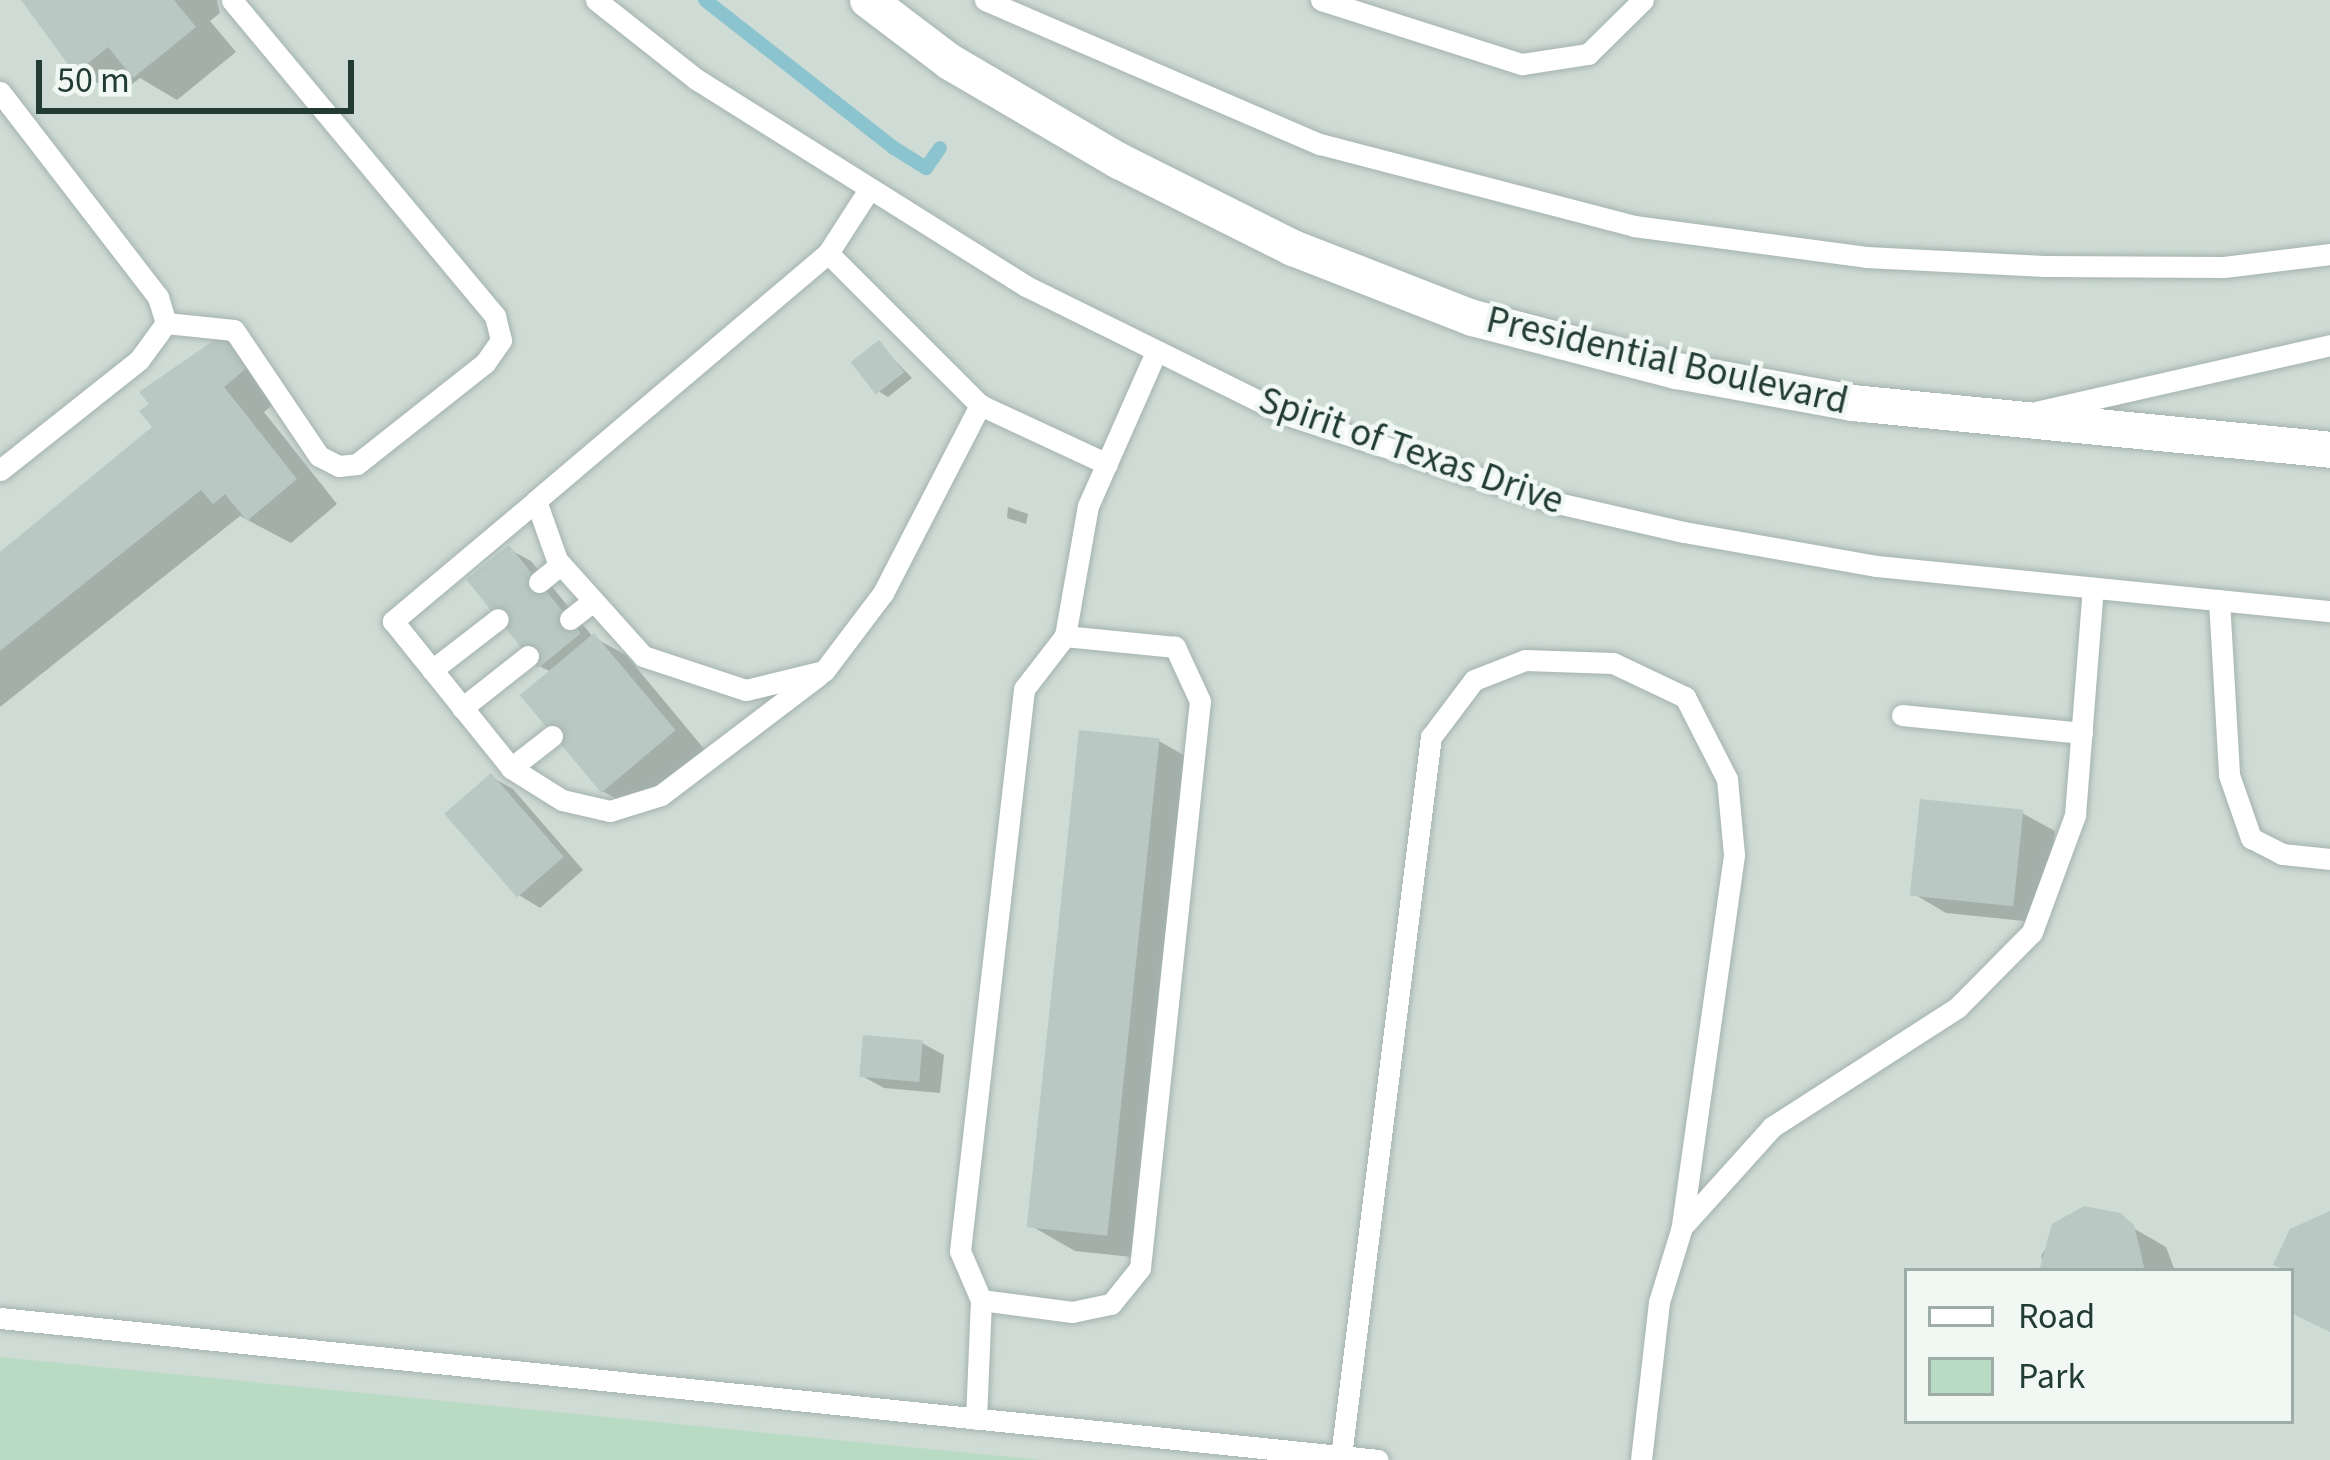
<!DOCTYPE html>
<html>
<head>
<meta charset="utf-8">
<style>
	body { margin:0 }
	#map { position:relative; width:2330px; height:1460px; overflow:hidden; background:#e1ebe6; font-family:"Source Sans 3",sans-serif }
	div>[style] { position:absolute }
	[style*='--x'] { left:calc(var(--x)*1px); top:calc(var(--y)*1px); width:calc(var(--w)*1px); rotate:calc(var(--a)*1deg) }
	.built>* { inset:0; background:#cfdbd5 }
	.green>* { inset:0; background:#badbc3 }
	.shadow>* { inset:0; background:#0003 }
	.stream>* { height:14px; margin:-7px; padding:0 7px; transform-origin:7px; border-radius:7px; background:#8bc4ce }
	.building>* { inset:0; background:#b9c8c2; transform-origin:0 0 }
	.roads { filter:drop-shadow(0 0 3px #a4b3ad) drop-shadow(0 0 3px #a4b3ad) }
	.lane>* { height:21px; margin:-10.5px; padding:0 10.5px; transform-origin:10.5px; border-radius:10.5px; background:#fff }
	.secondary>* { height:36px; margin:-18px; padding:0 18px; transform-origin:18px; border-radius:18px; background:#fff }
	span { translate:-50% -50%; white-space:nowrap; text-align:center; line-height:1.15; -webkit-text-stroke:9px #f1f8f4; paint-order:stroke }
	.street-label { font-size:39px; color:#223b34 }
	.legend { position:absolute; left:1904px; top:1268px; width:390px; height:156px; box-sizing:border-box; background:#f1f8f4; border:3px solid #9eaca7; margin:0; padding:15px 21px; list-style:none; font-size:36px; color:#223b34 }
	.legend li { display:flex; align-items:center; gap:24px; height:60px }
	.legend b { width:60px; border:3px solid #9eaca7 }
	.scale { position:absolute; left:36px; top:60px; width:318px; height:54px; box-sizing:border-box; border:6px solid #223b34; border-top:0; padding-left:15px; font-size:36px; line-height:42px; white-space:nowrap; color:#223b34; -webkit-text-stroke:9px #f1f8f4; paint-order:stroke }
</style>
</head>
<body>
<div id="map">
	<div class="built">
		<div style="clip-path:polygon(evenodd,0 0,2330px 0,2330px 1460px,0 1460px,0 0,1907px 1271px,2291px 1271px,2291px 1421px,1907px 1421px,1907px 1271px)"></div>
	</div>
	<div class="green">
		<div style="clip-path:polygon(0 1357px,1041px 1460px,0 1460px)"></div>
	</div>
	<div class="shadow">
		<div style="clip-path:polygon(22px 0,217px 0,220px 13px,210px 21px,236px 52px,177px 100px,140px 78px,118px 95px,77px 71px)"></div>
		<div style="clip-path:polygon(223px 338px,265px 362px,289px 391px,264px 412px,337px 504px,291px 543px,240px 516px,0 707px,0 556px,157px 427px)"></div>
		<div style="clip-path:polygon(879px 344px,912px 378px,888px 397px,878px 391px)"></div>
		<div style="clip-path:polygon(1008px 507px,1028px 514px,1026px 524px,1007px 518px)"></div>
		<div style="clip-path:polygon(509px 549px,531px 561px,593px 637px,626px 655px,705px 750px,635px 809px,602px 791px,551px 672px,541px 667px)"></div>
		<div style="clip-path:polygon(1159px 741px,1201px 765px,1151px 1259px,1075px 1251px,1033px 1227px)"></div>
		<div style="clip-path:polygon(491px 777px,513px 789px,583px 870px,540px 908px,519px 895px)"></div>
		<div style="clip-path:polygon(2022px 813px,2055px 831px,2045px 923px,1946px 913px,1914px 894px)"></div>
		<div style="clip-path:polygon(922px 1043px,944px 1055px,940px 1093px,884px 1088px,862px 1076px)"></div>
		<div style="clip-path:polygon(2102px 1210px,2166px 1247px,2175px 1271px,2047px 1271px,2041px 1256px,2068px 1215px)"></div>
	</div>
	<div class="stream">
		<div style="--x:705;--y:0;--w:240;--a:38.1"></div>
		<div style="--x:894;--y:148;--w:38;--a:32"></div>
		<div style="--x:926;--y:168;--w:24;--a:-55"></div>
	</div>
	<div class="building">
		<div style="clip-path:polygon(21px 0,174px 0,196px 27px,133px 78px,108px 47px,75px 74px)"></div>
		<div style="clip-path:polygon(223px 334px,249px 366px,224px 387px,297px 479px,247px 521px,225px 494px,213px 504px,201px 490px,0 651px,0 552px,152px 427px,139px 411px,149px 404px,139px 392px)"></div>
		<div style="left:879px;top:340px;width:41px;height:36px;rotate:52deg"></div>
		<div style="left:509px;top:545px;width:114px;height:55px;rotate:51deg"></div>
		<div style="left:594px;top:633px;width:127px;height:97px;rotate:50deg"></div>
		<div style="left:1079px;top:730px;width:81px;height:500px;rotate:6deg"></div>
		<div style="left:491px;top:773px;width:111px;height:62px;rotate:49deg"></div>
		<div style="left:1920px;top:799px;width:104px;height:97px;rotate:6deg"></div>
		<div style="left:863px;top:1035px;width:60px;height:42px;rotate:5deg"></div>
		<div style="clip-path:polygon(2084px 1206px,2120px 1213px,2134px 1225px,2145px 1271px,2039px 1271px,2052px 1224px)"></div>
		<div style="clip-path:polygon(2330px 1211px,2330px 1332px,2291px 1313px,2291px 1271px,2273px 1265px,2290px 1229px)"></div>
	</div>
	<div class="roads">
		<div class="lane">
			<div style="--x:596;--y:0;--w:127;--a:38.3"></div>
			<div style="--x:696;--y:79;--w:390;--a:32.1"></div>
			<div style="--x:1026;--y:286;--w:289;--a:26.3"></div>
			<div style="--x:1285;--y:414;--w:282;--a:18.2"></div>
			<div style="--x:1553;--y:502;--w:134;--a:12.9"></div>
			<div style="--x:1684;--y:532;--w:196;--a:10"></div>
			<div style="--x:1877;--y:566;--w:455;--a:5.7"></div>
			<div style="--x:985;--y:0;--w:365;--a:23.3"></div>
			<div style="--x:1320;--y:144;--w:325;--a:14.6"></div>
			<div style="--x:1634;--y:226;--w:234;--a:7.6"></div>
			<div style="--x:1866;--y:257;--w:179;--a:2.9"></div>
			<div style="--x:2045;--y:266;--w:179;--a:0.3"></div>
			<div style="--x:2224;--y:267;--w:107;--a:-7"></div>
			<div style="--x:1321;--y:0;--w:211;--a:17.7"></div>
			<div style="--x:1522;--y:64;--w:67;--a:-8.6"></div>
			<div style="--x:1588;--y:54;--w:77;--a:-44.5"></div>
			<div style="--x:0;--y:92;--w:259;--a:52.4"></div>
			<div style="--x:158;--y:297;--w:27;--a:73"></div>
			<div style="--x:166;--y:323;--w:46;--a:126.1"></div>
			<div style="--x:139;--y:360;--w:177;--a:141.6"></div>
			<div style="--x:868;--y:191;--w:74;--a:122.8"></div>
			<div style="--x:828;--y:253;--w:383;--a:139.7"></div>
			<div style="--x:536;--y:501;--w:63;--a:70.4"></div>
			<div style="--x:557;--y:560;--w:129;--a:48.1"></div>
			<div style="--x:643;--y:656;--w:108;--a:18.3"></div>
			<div style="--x:746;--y:690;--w:80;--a:-13.7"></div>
			<div style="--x:824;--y:671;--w:98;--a:-52.9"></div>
			<div style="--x:883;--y:593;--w:212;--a:-62.7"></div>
			<div style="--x:980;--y:405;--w:140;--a:24.9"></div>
			<div style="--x:828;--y:253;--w:215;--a:45"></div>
			<div style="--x:166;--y:323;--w:68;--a:5.9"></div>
			<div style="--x:234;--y:330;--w:152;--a:56"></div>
			<div style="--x:319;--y:456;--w:22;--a:27"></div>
			<div style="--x:339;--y:466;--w:18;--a:-6"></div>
			<div style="--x:357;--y:464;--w:163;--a:-38.3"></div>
			<div style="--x:485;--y:363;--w:28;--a:-55"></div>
			<div style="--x:501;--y:340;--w:25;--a:-104"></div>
			<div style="--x:495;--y:316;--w:411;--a:-129.8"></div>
			<div style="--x:2036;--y:412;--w:302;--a:-12.8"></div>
			<div style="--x:536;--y:501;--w:187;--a:140"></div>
			<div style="--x:393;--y:621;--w:189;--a:51.2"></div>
			<div style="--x:511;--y:768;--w:60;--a:32.1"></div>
			<div style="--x:562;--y:800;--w:49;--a:12.9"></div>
			<div style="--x:610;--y:811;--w:53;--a:-17.4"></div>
			<div style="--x:661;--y:795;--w:198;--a:-37.2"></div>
			<div style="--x:539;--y:582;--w:28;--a:-39"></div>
			<div style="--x:2219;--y:600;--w:175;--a:86.7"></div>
			<div style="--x:2229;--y:775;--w:67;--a:70.8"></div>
			<div style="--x:2251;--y:838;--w:35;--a:27"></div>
			<div style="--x:2282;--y:854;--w:48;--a:5.9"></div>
			<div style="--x:570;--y:619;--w:29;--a:-38"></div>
			<div style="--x:432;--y:670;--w:83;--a:-37.7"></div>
			<div style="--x:462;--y:708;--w:84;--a:-38.2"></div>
			<div style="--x:1902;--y:715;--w:181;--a:5.7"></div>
			<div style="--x:511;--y:768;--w:52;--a:-38"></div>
			<div style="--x:981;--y:1300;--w:92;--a:7.5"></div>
			<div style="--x:1072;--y:1312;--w:40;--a:-12"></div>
			<div style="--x:1111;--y:1304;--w:46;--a:-51.1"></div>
			<div style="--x:1140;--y:1268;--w:570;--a:-83.96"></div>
			<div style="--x:1200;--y:701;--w:60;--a:-114.8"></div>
			<div style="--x:1175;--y:647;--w:111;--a:-174.3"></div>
			<div style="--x:0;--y:1318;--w:1385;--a:5.88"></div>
			<div style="--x:976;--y:1419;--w:119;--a:-87.6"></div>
			<div style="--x:981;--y:1300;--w:53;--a:-113.2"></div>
			<div style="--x:960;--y:1251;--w:566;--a:-83.5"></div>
			<div style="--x:1024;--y:689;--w:67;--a:-52.3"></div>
			<div style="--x:1065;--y:636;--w:132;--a:-80"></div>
			<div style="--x:1088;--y:506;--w:168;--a:-66.2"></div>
			<div style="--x:1341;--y:1456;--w:725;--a:-82.87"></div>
			<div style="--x:1431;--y:737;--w:71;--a:-53"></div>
			<div style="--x:1474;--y:680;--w:55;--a:-21.4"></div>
			<div style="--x:1525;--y:660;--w:88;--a:2"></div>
			<div style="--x:1613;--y:663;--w:80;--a:25.3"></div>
			<div style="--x:1685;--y:697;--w:92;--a:62.9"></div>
			<div style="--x:1727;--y:779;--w:76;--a:84.7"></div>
			<div style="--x:1734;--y:855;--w:376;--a:98"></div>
			<div style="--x:1641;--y:1460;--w:159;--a:-83.5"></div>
			<div style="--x:1659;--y:1302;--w:78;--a:-73"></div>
			<div style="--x:1682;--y:1227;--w:135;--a:-48"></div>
			<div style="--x:1772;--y:1127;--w:221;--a:-32.8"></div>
			<div style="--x:1958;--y:1007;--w:105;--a:-45.4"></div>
			<div style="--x:2032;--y:932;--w:125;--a:-69.8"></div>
			<div style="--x:2075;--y:815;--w:228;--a:-85.5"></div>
		</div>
		<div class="secondary">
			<div style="--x:868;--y:0;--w:103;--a:37.1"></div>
			<div style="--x:950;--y:62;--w:196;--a:30.4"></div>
			<div style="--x:1119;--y:161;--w:195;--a:26.6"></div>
			<div style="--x:1293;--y:248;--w:193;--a:21.3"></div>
			<div style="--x:1473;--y:318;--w:211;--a:14.6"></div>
			<div style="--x:1677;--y:371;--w:179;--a:10.3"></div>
			<div style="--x:1853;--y:403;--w:479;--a:5.6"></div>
		</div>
	</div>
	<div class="street-label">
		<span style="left:1667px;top:361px;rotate:13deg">Presidential Boulevard</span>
		<span style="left:1411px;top:451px;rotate:19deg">Spirit of Texas Drive</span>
	</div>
	<ul class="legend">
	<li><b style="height:15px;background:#fff"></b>Road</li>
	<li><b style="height:33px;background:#badbc3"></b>Park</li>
	</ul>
	<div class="scale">50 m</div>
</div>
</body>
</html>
